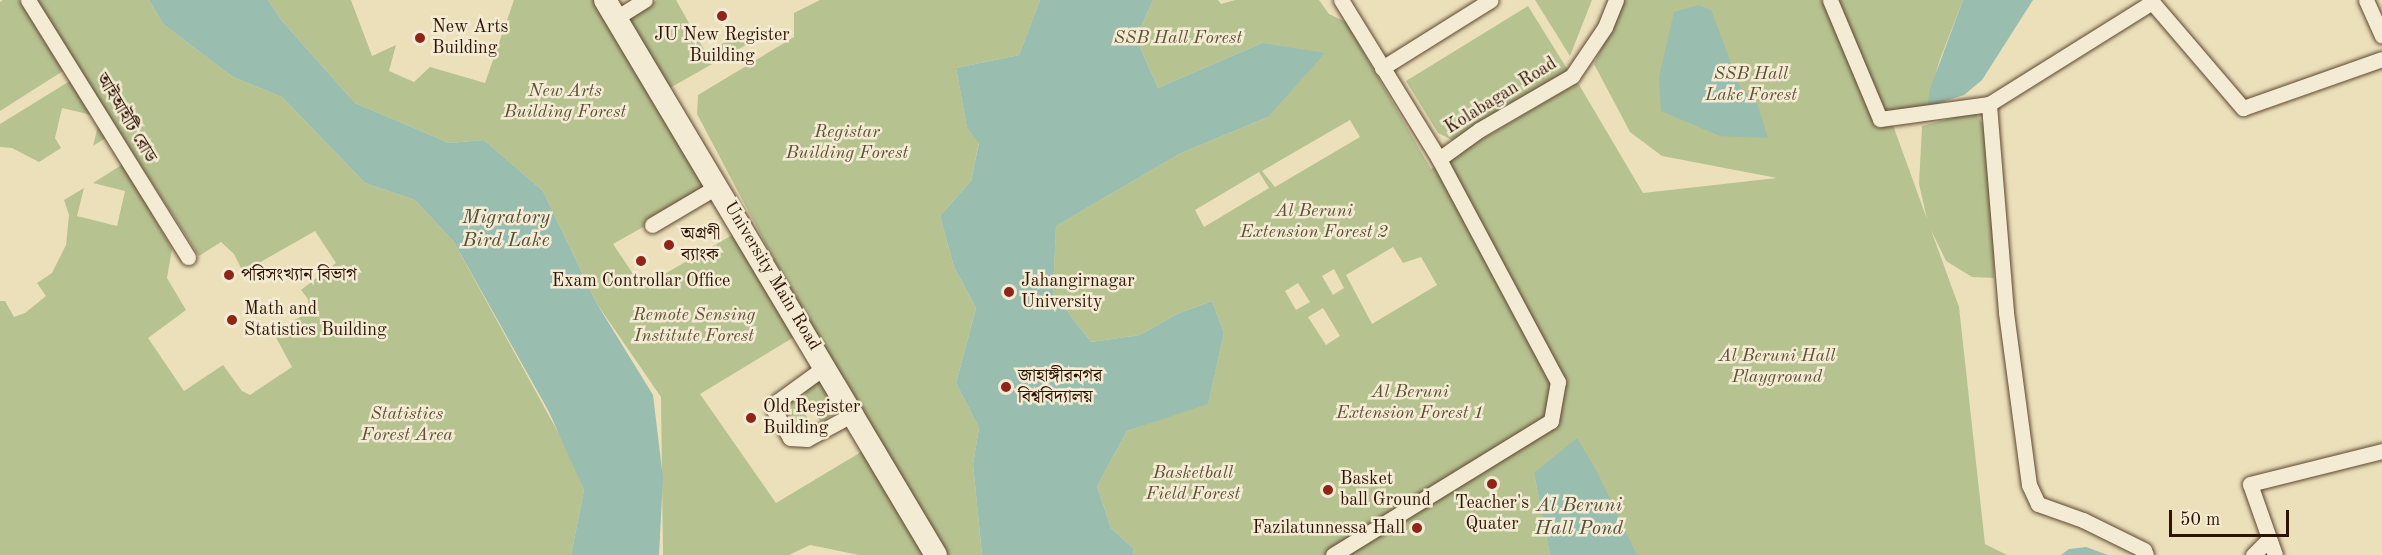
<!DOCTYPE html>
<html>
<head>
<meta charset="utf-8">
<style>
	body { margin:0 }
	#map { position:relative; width:2382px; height:555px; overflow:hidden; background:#ece0bb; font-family:"Old Standard TT","Noto Serif Bengali",serif }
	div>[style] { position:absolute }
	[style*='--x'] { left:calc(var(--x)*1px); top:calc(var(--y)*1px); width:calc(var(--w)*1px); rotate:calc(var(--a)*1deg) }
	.green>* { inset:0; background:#b7c291; transform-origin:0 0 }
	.water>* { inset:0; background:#99bdae }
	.roads { filter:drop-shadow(0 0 2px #5e462f) drop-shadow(0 0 2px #5e462f) }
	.street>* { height:15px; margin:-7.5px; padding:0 7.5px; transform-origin:7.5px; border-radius:7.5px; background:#f3ebd3 }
	.secondary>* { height:22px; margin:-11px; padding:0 11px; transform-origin:11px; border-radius:11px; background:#f3ebd3 }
	.dots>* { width:16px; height:16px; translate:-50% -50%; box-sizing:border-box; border:3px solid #f3ebd3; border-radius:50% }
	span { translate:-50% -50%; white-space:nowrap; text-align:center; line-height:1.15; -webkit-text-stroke:5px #f3ebd3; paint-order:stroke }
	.poi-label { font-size:18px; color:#2e1200 }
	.left { translate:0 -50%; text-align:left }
	.right { translate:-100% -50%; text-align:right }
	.park-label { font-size:18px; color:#5e5033; font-style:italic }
	.street-label { font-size:18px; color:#2e1200 }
	.water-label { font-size:20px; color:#534e3d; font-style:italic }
	.scale { position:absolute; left:2169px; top:510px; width:120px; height:27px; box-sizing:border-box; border:3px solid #2e1200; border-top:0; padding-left:8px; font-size:18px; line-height:21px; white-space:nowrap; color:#2e1200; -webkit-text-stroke:4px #f3ebd3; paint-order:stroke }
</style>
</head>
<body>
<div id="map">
	<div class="green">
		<div style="clip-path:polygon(3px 0,19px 0,63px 71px,0 111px,0 2px)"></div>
		<div style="clip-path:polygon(35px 0,149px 0,163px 24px,233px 77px,282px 97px,365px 183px,415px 200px,454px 242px,565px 445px,584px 490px,571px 555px,0 555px,0 301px,5px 301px,14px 317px,25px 313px,46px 296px,37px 283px,52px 273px,66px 245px,69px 215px,64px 200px,84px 188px,77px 216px,117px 226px,125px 191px,93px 183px,123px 164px,172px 249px,167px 278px,186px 310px,148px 338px,184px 391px,223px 365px,242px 391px,250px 395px,292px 367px,273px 332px,309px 312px,308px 299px,301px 290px,336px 263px,315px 231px,243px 272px,234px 254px,221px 242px,199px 256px)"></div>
		<div style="clip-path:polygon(268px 0,351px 0,372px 56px,396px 45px,389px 71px,414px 82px,430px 67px,485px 83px,514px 0,599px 0,709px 184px,652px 216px,645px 226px,613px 244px,642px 287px,732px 235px,794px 337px,700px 394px,776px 503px,866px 449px,928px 555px,859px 555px,810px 545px,789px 555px,663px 555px,661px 397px,597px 304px,543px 191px,484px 140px,449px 143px,355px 103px,282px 21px)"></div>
		<div style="clip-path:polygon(657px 0,676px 0,706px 53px,748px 29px,767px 33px,668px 89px,627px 18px)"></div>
		<div style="clip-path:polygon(820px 0,1040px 0,1019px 55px,956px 68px,967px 128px,979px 142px,971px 181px,940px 216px,954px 267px,976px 308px,956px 383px,979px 428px,973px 464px,982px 555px,940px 555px,855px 413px,697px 114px,698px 95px,794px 37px,794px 13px)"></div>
		<div style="clip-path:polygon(evenodd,1153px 0,1218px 0,1221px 4px,1235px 0,1319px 0,1329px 14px,1346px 22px,1431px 169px,1578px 83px,1643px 193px,1777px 178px,1662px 156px,1630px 132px,1594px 64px,1624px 0,1963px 0,1939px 62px,1927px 107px,1890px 117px,1927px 219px,1919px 184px,1922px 126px,1975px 112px,1984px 126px,1994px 225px,1994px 278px,1972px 277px,1946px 261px,1931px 230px,1959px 307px,1985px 544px,2007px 555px,1629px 555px,1534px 473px,1550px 555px,1133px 555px,1134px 549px,1111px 528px,1097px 486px,1127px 431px,1208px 403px,1224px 333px,1212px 301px,1177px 314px,1140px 335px,1091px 342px,1053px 293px,1056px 226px,1181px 153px,1268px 117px,1262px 43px,1158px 88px,1136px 38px,1153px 0,1350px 120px,1360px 137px,1275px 187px,1262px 171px,1350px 120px,1153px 0,1259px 172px,1269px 188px,1204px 227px,1195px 210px,1259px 172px,1153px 0,1393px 247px,1403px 263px,1421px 257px,1437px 285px,1372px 324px,1346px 275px,1393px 247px,1153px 0,1334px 269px,1344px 288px,1333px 295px,1322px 276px,1334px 269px,1153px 0,1298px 283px,1310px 302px,1296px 310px,1285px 291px,1298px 283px,1153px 0,1323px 308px,1340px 336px,1326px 345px,1308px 317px,1323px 308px)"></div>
		<div style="clip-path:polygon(1535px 0,1592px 0,1570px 56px)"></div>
		<div style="clip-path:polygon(1528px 6px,1569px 72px,1464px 136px,1452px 140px,1438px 133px,1406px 81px)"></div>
		<div style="clip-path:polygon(78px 76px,113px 133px,93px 146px,100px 117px,62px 108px,55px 138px,61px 148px,39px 162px,12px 148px,0 147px,0 124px)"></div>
		<div style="left:826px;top:372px;width:41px;height:29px;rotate:61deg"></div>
		<div style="left:796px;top:399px;width:27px;height:16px;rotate:59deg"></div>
	</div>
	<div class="water">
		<div style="clip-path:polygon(149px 0,268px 0,282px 21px,355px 103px,449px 143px,484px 140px,543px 191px,597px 304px,653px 395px,663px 478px,659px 555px,571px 555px,584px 490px,549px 412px,454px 242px,415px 200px,365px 183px,282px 97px,233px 77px,163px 24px)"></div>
		<div style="clip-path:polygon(1040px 0,1153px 0,1136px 38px,1158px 88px,1262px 43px,1325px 53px,1268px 117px,1181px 153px,1056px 226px,1053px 293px,1091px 342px,1140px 335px,1177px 314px,1212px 301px,1224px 333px,1208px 404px,1127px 431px,1097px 486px,1111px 528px,1134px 549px,1133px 555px,982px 555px,973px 464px,979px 428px,956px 383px,976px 308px,954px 267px,940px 216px,971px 181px,979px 143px,967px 128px,956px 68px,1019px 55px)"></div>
		<div style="clip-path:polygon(1963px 0,2033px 0,1982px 80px,1964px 95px,1927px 107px,1930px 89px)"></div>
		<div style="clip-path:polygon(1698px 5px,1711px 10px,1740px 87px,1757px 103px,1768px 138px,1720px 136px,1661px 111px,1659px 77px,1674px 12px)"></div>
		<div style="clip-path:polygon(1577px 438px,1597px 472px,1637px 555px,1550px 555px,1534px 473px)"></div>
		<div style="clip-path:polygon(2086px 547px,2108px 555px,2061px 555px,2069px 549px)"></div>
	</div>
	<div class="roads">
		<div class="street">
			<div style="--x:28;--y:0;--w:303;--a:58.1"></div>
			<div style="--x:1830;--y:0;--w:129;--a:67.2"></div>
			<div style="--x:1880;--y:119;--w:110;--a:-7.8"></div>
			<div style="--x:2366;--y:0;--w:39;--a:66"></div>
			<div style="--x:616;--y:18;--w:34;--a:-32"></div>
			<div style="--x:1382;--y:68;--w:128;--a:-32"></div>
			<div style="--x:1439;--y:159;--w:49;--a:-35.9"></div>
			<div style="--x:1479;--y:130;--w:108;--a:-30.1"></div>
			<div style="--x:1572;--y:76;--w:59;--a:-56"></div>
			<div style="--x:1605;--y:27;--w:29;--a:-68"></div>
			<div style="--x:652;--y:225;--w:77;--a:-30.6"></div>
			<div style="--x:826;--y:366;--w:59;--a:143.9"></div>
			<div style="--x:778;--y:401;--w:10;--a:114"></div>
			<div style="--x:774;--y:410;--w:32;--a:60"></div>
			<div style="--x:790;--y:438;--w:17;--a:3"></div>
			<div style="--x:807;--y:439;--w:55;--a:-28.4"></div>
			<div style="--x:1333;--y:555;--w:256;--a:-31.6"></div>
			<div style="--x:1551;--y:421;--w:40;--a:-80"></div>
			<div style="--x:1558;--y:382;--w:253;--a:-118.1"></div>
			<div style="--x:1439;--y:159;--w:187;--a:-121.6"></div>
			<div style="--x:2146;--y:555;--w:5;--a:-112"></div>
			<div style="--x:2144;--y:550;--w:68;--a:-153.8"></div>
			<div style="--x:2083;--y:520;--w:48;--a:-160.4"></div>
			<div style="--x:2038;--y:504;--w:21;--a:-115"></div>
			<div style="--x:2029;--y:485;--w:175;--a:-97.6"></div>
			<div style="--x:2006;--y:312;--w:209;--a:-94.7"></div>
			<div style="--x:1989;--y:104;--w:192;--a:-32"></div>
			<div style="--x:2152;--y:2;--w:140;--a:49.4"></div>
			<div style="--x:2243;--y:108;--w:147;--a:-19.4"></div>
			<div style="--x:2253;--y:555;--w:20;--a:-45"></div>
			<div style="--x:2275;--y:555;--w:75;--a:-109.4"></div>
			<div style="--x:2250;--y:484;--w:136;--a:-14"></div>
		</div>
		<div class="secondary">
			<div style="--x:605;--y:0;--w:646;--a:59.19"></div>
		</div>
	</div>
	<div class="dots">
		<div style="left:722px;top:16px;background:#8f2418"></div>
		<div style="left:420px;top:38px;background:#8f2418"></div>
		<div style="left:669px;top:245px;background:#8f2418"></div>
		<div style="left:641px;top:261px;background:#8f2418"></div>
		<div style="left:229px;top:275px;background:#8f2418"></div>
		<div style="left:1009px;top:292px;background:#8f2418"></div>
		<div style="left:232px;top:320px;background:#8f2418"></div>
		<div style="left:1006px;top:387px;background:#8f2418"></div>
		<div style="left:751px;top:418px;background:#8f2418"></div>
		<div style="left:1492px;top:484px;background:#8f2418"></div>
		<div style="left:1328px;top:490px;background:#8f2418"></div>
		<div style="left:1417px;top:528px;background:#8f2418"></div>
	</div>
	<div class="poi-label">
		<span class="left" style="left:432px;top:38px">New Arts<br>Building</span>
		<span style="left:722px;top:46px">JU New Register<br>Building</span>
		<span class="left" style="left:681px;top:245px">অগ্রণী<br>ব্যাংক</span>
		<span class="left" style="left:241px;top:275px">পরিসংখ্যান বিভাগ</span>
		<span style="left:641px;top:281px">Exam Controllar Office</span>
		<span class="left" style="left:1021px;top:292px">Jahangirnagar<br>University</span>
		<span class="left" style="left:244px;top:320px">Math and<br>Statistics Building</span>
		<span class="left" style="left:1018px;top:387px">জাহাঙ্গীরনগর<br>বিশ্ববিদ্যালয়</span>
		<span class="left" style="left:763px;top:418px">Old Register<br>Building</span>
		<span class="left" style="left:1340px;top:490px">Basket<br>ball Ground</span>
		<span style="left:1492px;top:514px">Teacher's<br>Quater</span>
		<span class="right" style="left:1405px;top:528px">Fazilatunnessa Hall</span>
	</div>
	<div class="park-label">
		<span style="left:1178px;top:38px">SSB Hall Forest</span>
		<span style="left:1751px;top:85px">SSB Hall<br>Lake Forest</span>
		<span style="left:565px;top:102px">New Arts<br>Building Forest</span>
		<span style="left:847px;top:143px">Registar<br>Building Forest</span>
		<span style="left:1314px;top:222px">Al Beruni<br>Extension Forest 2</span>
		<span style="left:694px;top:326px">Remote Sensing<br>Institute Forest</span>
		<span style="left:1777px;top:367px">Al Beruni Hall<br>Playground</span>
		<span style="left:1410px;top:403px">Al Beruni<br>Extension Forest 1</span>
		<span style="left:407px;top:425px">Statistics<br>Forest Area</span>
		<span style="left:1193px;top:484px">Basketball<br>Field Forest</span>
	</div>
	<div class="street-label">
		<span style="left:1501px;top:96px;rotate:-32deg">Kolabagan Road</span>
		<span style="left:126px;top:118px;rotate:59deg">আইআইটি রোড</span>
		<span style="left:772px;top:276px;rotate:59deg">University Main Road</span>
	</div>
	<div class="water-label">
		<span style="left:506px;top:230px">Migratory<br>Bird Lake</span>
		<span style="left:1579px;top:518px">Al Beruni<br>Hall Pond</span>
	</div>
	<div class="scale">50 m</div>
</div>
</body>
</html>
